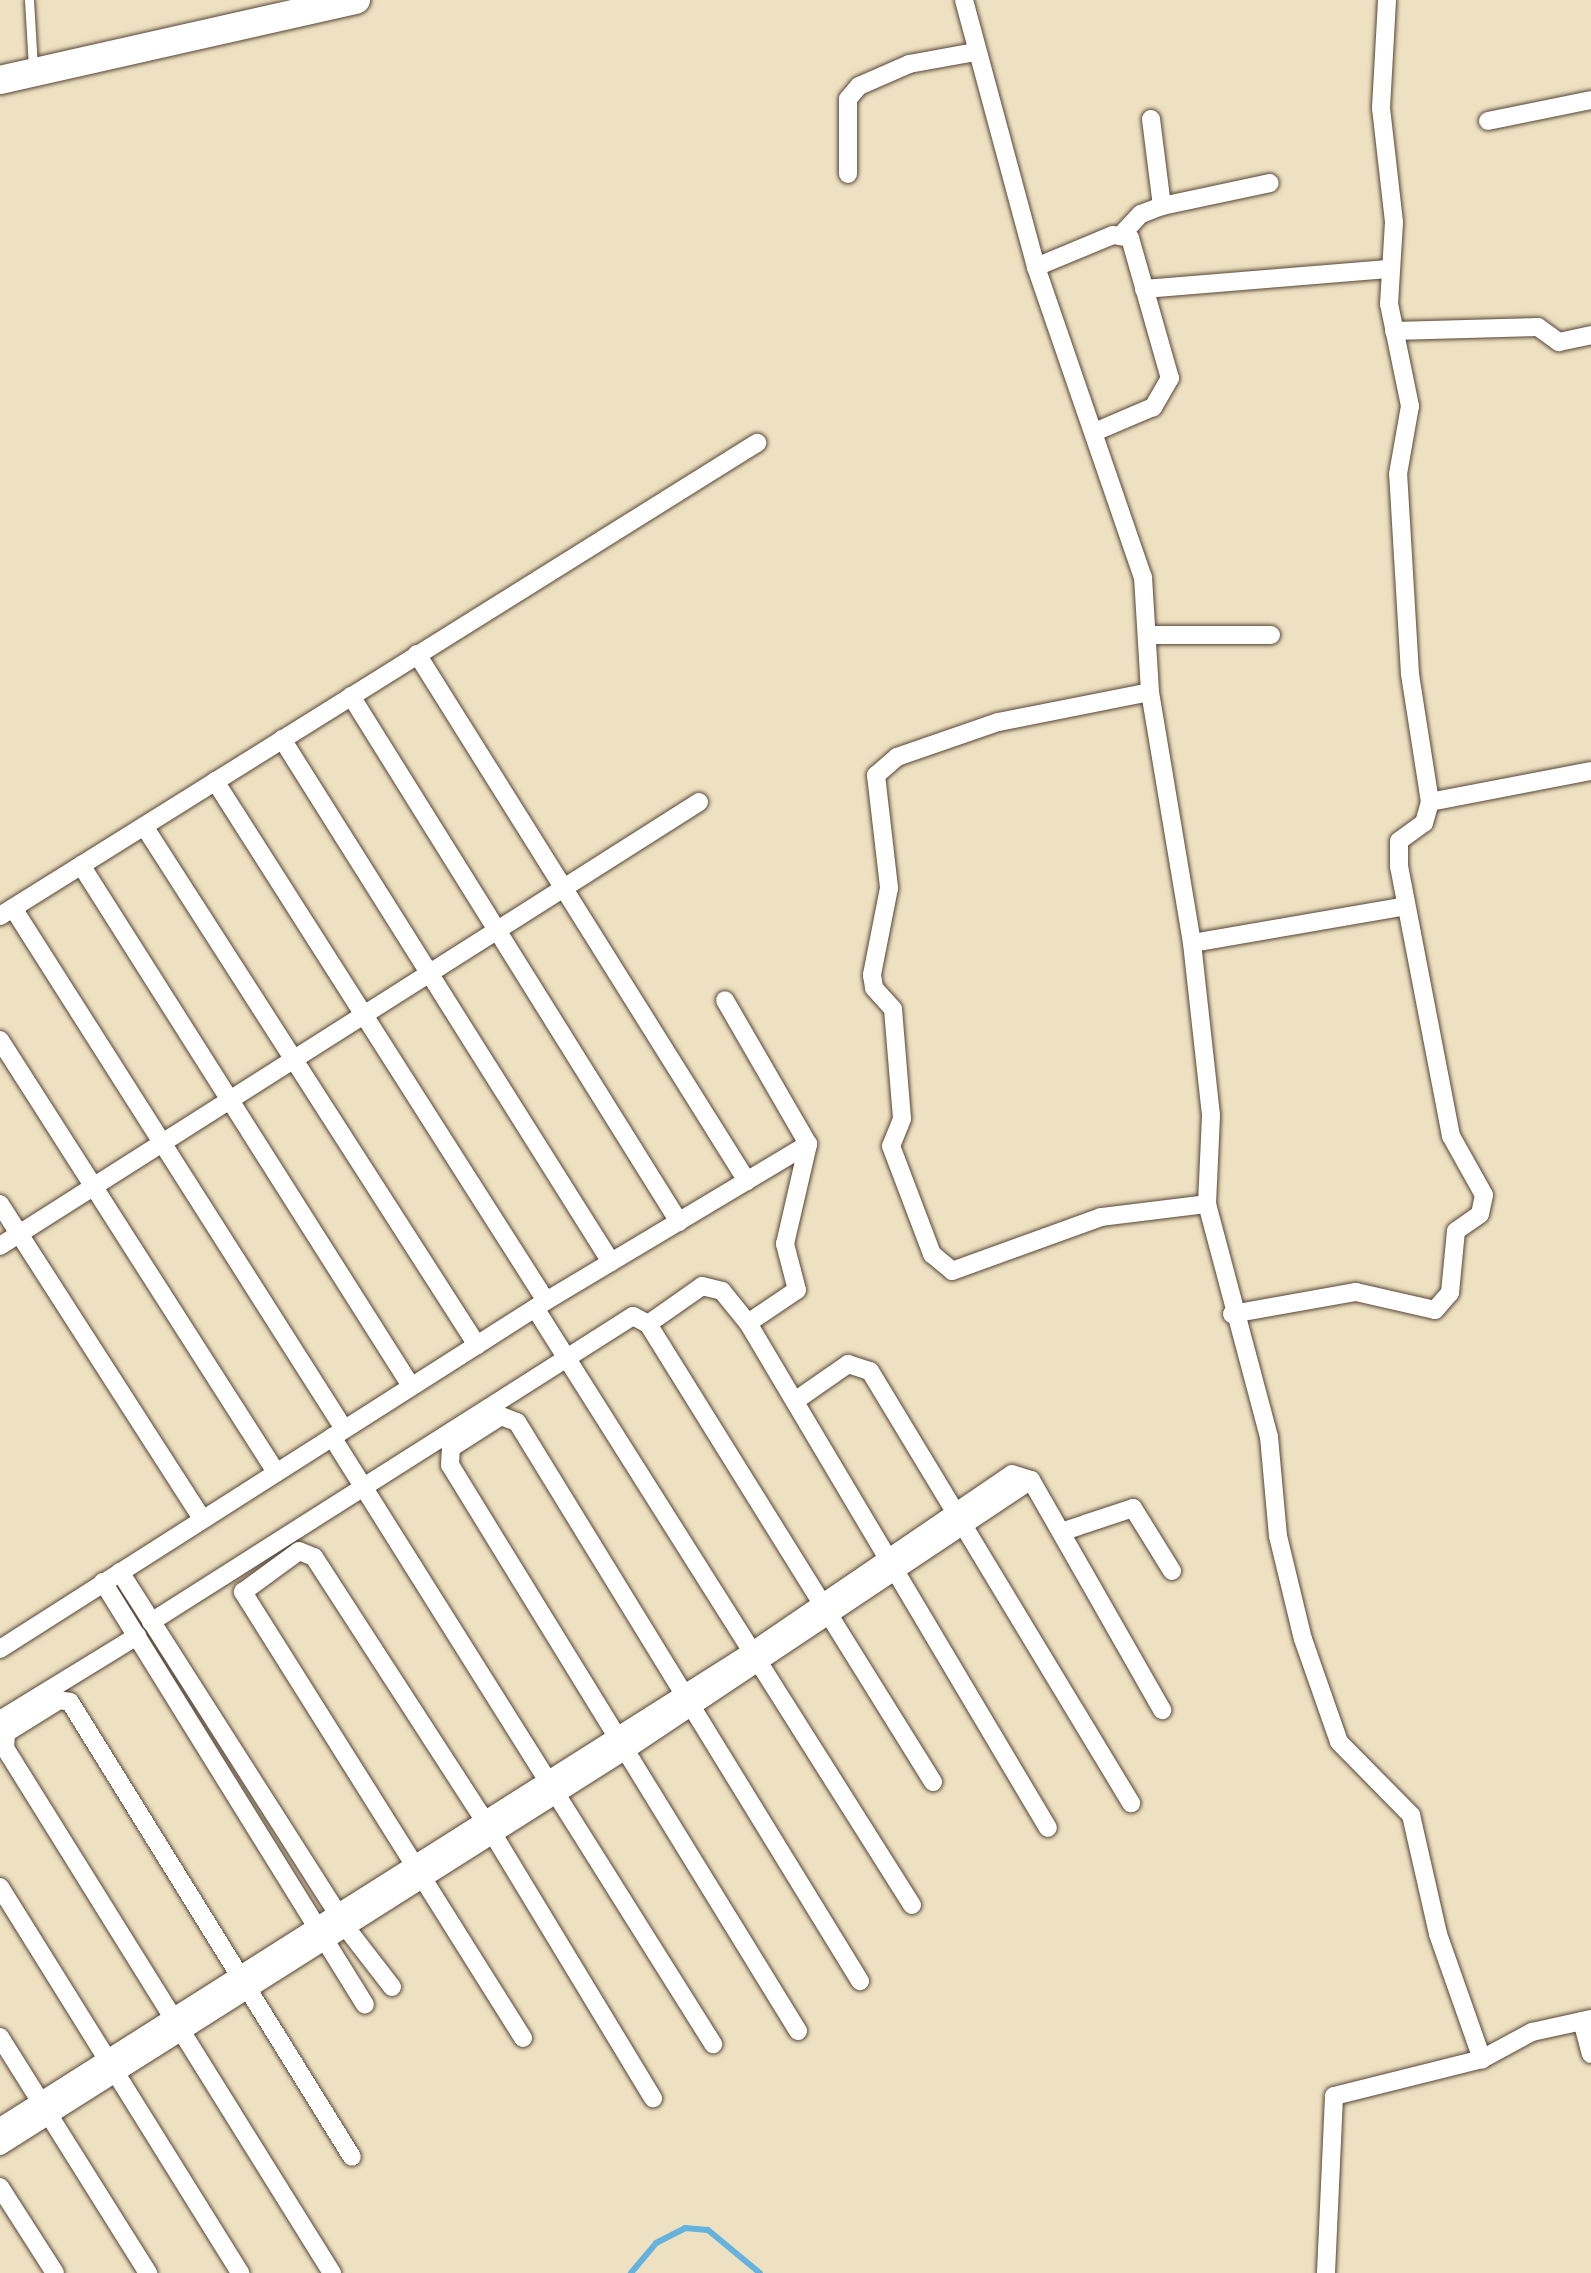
<!DOCTYPE html>
<html>
<head>
<meta charset="utf-8">
<style>
	body { margin:0 }
	#map { position:relative; width:1591px; height:2273px; overflow:hidden; background:#eee1c1; font-family:"Patrick Hand",sans-serif }
	div>[style] { position:absolute }
	[style*='--x'] { left:calc(var(--x)*1px); top:calc(var(--y)*1px); width:calc(var(--w)*1px); rotate:calc(var(--a)*1deg) }
	.stream>* { height:6px; margin:-3px; padding:0 3px; transform-origin:3px; border-radius:3px; background:#65b2df }
	.roads { filter:drop-shadow(0 0 2px #564536) drop-shadow(0 0 2px #564536) }
	.lane>* { height:9px; margin:-4.5px; padding:0 4.5px; transform-origin:4.5px; border-radius:4.5px; background:#fff }
	.street>* { height:18px; margin:-9px; padding:0 9px; transform-origin:9px; border-radius:9px; background:#fff }
	.secondary>* { height:28px; margin:-14px; padding:0 14px; transform-origin:14px; border-radius:14px; background:#fff }
	span { translate:-50% -50%; white-space:nowrap; text-align:center; line-height:1.15; -webkit-text-stroke:8px #fbf7ec; paint-order:stroke }
</style>
</head>
<body>
<div id="map">
	<div class="stream">
		<div style="--x:631;--y:2273;--w:39;--a:-50"></div>
		<div style="--x:656;--y:2243;--w:33;--a:-27"></div>
		<div style="--x:685;--y:2228;--w:23;--a:5"></div>
		<div style="--x:708;--y:2230;--w:67;--a:39.6"></div>
	</div>
	<div class="roads">
		<div class="lane">
			<div style="--x:29;--y:0;--w:67;--a:86.6"></div>
		</div>
		<div class="street">
			<div style="--x:964;--y:0;--w:277;--a:74.9"></div>
			<div style="--x:1036;--y:267;--w:328;--a:71"></div>
			<div style="--x:1143;--y:577;--w:115;--a:86.5"></div>
			<div style="--x:1150;--y:692;--w:254;--a:80.5"></div>
			<div style="--x:1192;--y:943;--w:174;--a:83.7"></div>
			<div style="--x:1211;--y:1116;--w:88;--a:92.6"></div>
			<div style="--x:1207;--y:1204;--w:241;--a:75.1"></div>
			<div style="--x:1269;--y:1437;--w:99;--a:84.8"></div>
			<div style="--x:1278;--y:1536;--w:106;--a:76.4"></div>
			<div style="--x:1303;--y:1639;--w:109;--a:70.7"></div>
			<div style="--x:1339;--y:1742;--w:103;--a:45.4"></div>
			<div style="--x:1411;--y:1815;--w:122;--a:77.2"></div>
			<div style="--x:1438;--y:1934;--w:133;--a:70.6"></div>
			<div style="--x:1482;--y:2059;--w:57;--a:-28.4"></div>
			<div style="--x:1532;--y:2032;--w:60;--a:-12.4"></div>
			<div style="--x:1151;--y:119;--w:88;--a:82.8"></div>
			<div style="--x:1488;--y:121;--w:105;--a:-11.5"></div>
			<div style="--x:848;--y:174;--w:75;--a:-90"></div>
			<div style="--x:848;--y:99;--w:17;--a:-50"></div>
			<div style="--x:859;--y:86;--w:55;--a:-23.7"></div>
			<div style="--x:909;--y:64;--w:68;--a:-10.2"></div>
			<div style="--x:1123;--y:233;--w:26;--a:-47"></div>
			<div style="--x:1141;--y:214;--w:22;--a:-21"></div>
			<div style="--x:1162;--y:206;--w:110;--a:-12"></div>
			<div style="--x:1036;--y:267;--w:83;--a:-22.6"></div>
			<div style="--x:1113;--y:235;--w:17;--a:10"></div>
			<div style="--x:1130;--y:238;--w:146;--a:74.1"></div>
			<div style="--x:1170;--y:378;--w:34;--a:120"></div>
			<div style="--x:1153;--y:407;--w:61;--a:156.8"></div>
			<div style="--x:1144;--y:289;--w:245;--a:-4.7"></div>
			<div style="--x:1394;--y:331;--w:144;--a:-1.6"></div>
			<div style="--x:1538;--y:327;--w:26;--a:36"></div>
			<div style="--x:1559;--y:342;--w:33;--a:-12"></div>
			<div style="--x:1147;--y:635;--w:124;--a:0"></div>
			<div style="--x:417;--y:654;--w:622;--a:57.95"></div>
			<div style="--x:1150;--y:692;--w:155;--a:168.8"></div>
			<div style="--x:998;--y:722;--w:107;--a:160.9"></div>
			<div style="--x:897;--y:757;--w:28;--a:139"></div>
			<div style="--x:876;--y:775;--w:114;--a:83.4"></div>
			<div style="--x:889;--y:888;--w:89;--a:101.1"></div>
			<div style="--x:872;--y:975;--w:13;--a:81"></div>
			<div style="--x:874;--y:988;--w:28;--a:48"></div>
			<div style="--x:893;--y:1009;--w:110;--a:85.3"></div>
			<div style="--x:902;--y:1119;--w:29;--a:112"></div>
			<div style="--x:891;--y:1146;--w:116;--a:69.2"></div>
			<div style="--x:932;--y:1254;--w:26;--a:40"></div>
			<div style="--x:952;--y:1271;--w:158;--a:-19.9"></div>
			<div style="--x:1101;--y:1217;--w:107;--a:-7"></div>
			<div style="--x:351;--y:696;--w:620;--a:58.05"></div>
			<div style="--x:282;--y:739;--w:618;--a:57.83"></div>
			<div style="--x:215;--y:781;--w:616;--a:57.52"></div>
			<div style="--x:1430;--y:802;--w:164;--a:-10.9"></div>
			<div style="--x:144;--y:826;--w:617;--a:57.32"></div>
			<div style="--x:81;--y:865;--w:617;--a:57.65"></div>
			<div style="--x:13;--y:908;--w:617;--a:57.57"></div>
			<div style="--x:0;--y:916;--w:893;--a:-32"></div>
			<div style="--x:1192;--y:943;--w:217;--a:-9.8"></div>
			<div style="--x:0;--y:1040;--w:513;--a:57.43"></div>
			<div style="--x:0;--y:1204;--w:374;--a:57.3"></div>
			<div style="--x:0;--y:1246;--w:828;--a:-32.42"></div>
			<div style="--x:535;--y:1308;--w:706;--a:57.73"></div>
			<div style="--x:1232;--y:1314;--w:126;--a:-10.1"></div>
			<div style="--x:1356;--y:1292;--w:81;--a:12.8"></div>
			<div style="--x:1435;--y:1310;--w:23;--a:-49"></div>
			<div style="--x:1450;--y:1293;--w:62;--a:-84.5"></div>
			<div style="--x:1456;--y:1231;--w:29;--a:-35"></div>
			<div style="--x:1480;--y:1214;--w:19;--a:-78"></div>
			<div style="--x:1484;--y:1195;--w:68;--a:-119.2"></div>
			<div style="--x:1451;--y:1136;--w:274;--a:-100.9"></div>
			<div style="--x:1399;--y:867;--w:26;--a:-90"></div>
			<div style="--x:1399;--y:841;--w:31;--a:-36"></div>
			<div style="--x:1424;--y:823;--w:22;--a:-74"></div>
			<div style="--x:1430;--y:802;--w:130;--a:-98.9"></div>
			<div style="--x:1410;--y:674;--w:200;--a:-93.4"></div>
			<div style="--x:1398;--y:474;--w:69;--a:-80"></div>
			<div style="--x:1410;--y:406;--w:104;--a:-101.6"></div>
			<div style="--x:1389;--y:304;--w:82;--a:-86.5"></div>
			<div style="--x:1394;--y:222;--w:115;--a:-96.5"></div>
			<div style="--x:1381;--y:108;--w:108;--a:-86.8"></div>
			<div style="--x:748;--y:1323;--w:59;--a:-34"></div>
			<div style="--x:797;--y:1290;--w:48;--a:-104.6"></div>
			<div style="--x:785;--y:1244;--w:103;--a:-77"></div>
			<div style="--x:795;--y:1401;--w:65;--a:-34.9"></div>
			<div style="--x:848;--y:1364;--w:23;--a:18"></div>
			<div style="--x:870;--y:1371;--w:505;--a:58.86"></div>
			<div style="--x:332;--y:1437;--w:717;--a:57.88"></div>
			<div style="--x:1031;--y:1480;--w:265;--a:60.3"></div>
			<div style="--x:1061;--y:1532;--w:76;--a:-18.4"></div>
			<div style="--x:1133;--y:1508;--w:74;--a:58.2"></div>
			<div style="--x:120;--y:1572;--w:424;--a:57.5"></div>
			<div style="--x:348;--y:1930;--w:72;--a:52.3"></div>
			<div style="--x:103;--y:1582;--w:497;--a:58.2"></div>
			<div style="--x:151;--y:1622;--w:571;--a:-32.41"></div>
			<div style="--x:633;--y:1316;--w:17;--a:28"></div>
			<div style="--x:0;--y:1649;--w:647;--a:-32.51"></div>
			<div style="--x:546;--y:1301;--w:305;--a:-30.9"></div>
			<div style="--x:808;--y:1144;--w:166;--a:-120"></div>
			<div style="--x:0;--y:1720;--w:161;--a:-31.5"></div>
			<div style="--x:933;--y:1782;--w:539;--a:-121.89"></div>
			<div style="--x:648;--y:1324;--w:66;--a:-35.1"></div>
			<div style="--x:702;--y:1286;--w:21;--a:14"></div>
			<div style="--x:722;--y:1291;--w:41;--a:50.9"></div>
			<div style="--x:748;--y:1323;--w:587;--a:59.29"></div>
			<div style="--x:0;--y:1887;--w:455;--a:58.1"></div>
			<div style="--x:1582;--y:2021;--w:34;--a:75"></div>
			<div style="--x:798;--y:2031;--w:664;--a:-121.58"></div>
			<div style="--x:450;--y:1465;--w:17;--a:-87"></div>
			<div style="--x:451;--y:1448;--w:59;--a:-32.6"></div>
			<div style="--x:501;--y:1416;--w:17;--a:21"></div>
			<div style="--x:517;--y:1422;--w:656;--a:58.47"></div>
			<div style="--x:0;--y:2037;--w:279;--a:57.9"></div>
			<div style="--x:523;--y:2038;--w:527;--a:-122.12"></div>
			<div style="--x:243;--y:1592;--w:69;--a:-36.2"></div>
			<div style="--x:299;--y:1551;--w:16;--a:22"></div>
			<div style="--x:314;--y:1557;--w:330;--a:57.1"></div>
			<div style="--x:493;--y:1834;--w:309;--a:58.8"></div>
			<div style="--x:0;--y:2127;--w:892;--a:-32.32"></div>
			<div style="--x:754;--y:1650;--w:312;--a:-34.3"></div>
			<div style="--x:1012;--y:1474;--w:20;--a:18"></div>
			<div style="--x:1031;--y:1480;--w:487;--a:146.3"></div>
			<div style="--x:626;--y:1750;--w:741;--a:147.68"></div>
			<div style="--x:0;--y:2187;--w:102;--a:57.4"></div>
			<div style="--x:332;--y:2273;--w:619;--a:-121.92"></div>
			<div style="--x:5;--y:1748;--w:15;--a:-86"></div>
			<div style="--x:6;--y:1733;--w:62;--a:-31.9"></div>
			<div style="--x:59;--y:1700;--w:11;--a:10"></div>
			<div style="--x:70;--y:1702;--w:535;--a:58.21"></div>
			<div style="--x:1326;--y:2273;--w:177;--a:-87.4"></div>
			<div style="--x:1334;--y:2096;--w:153;--a:-14"></div>
		</div>
		<div class="secondary">
			<div style="--x:0;--y:80;--w:365;--a:-12.7"></div>
		</div>
	</div>
</div>
</body>
</html>
